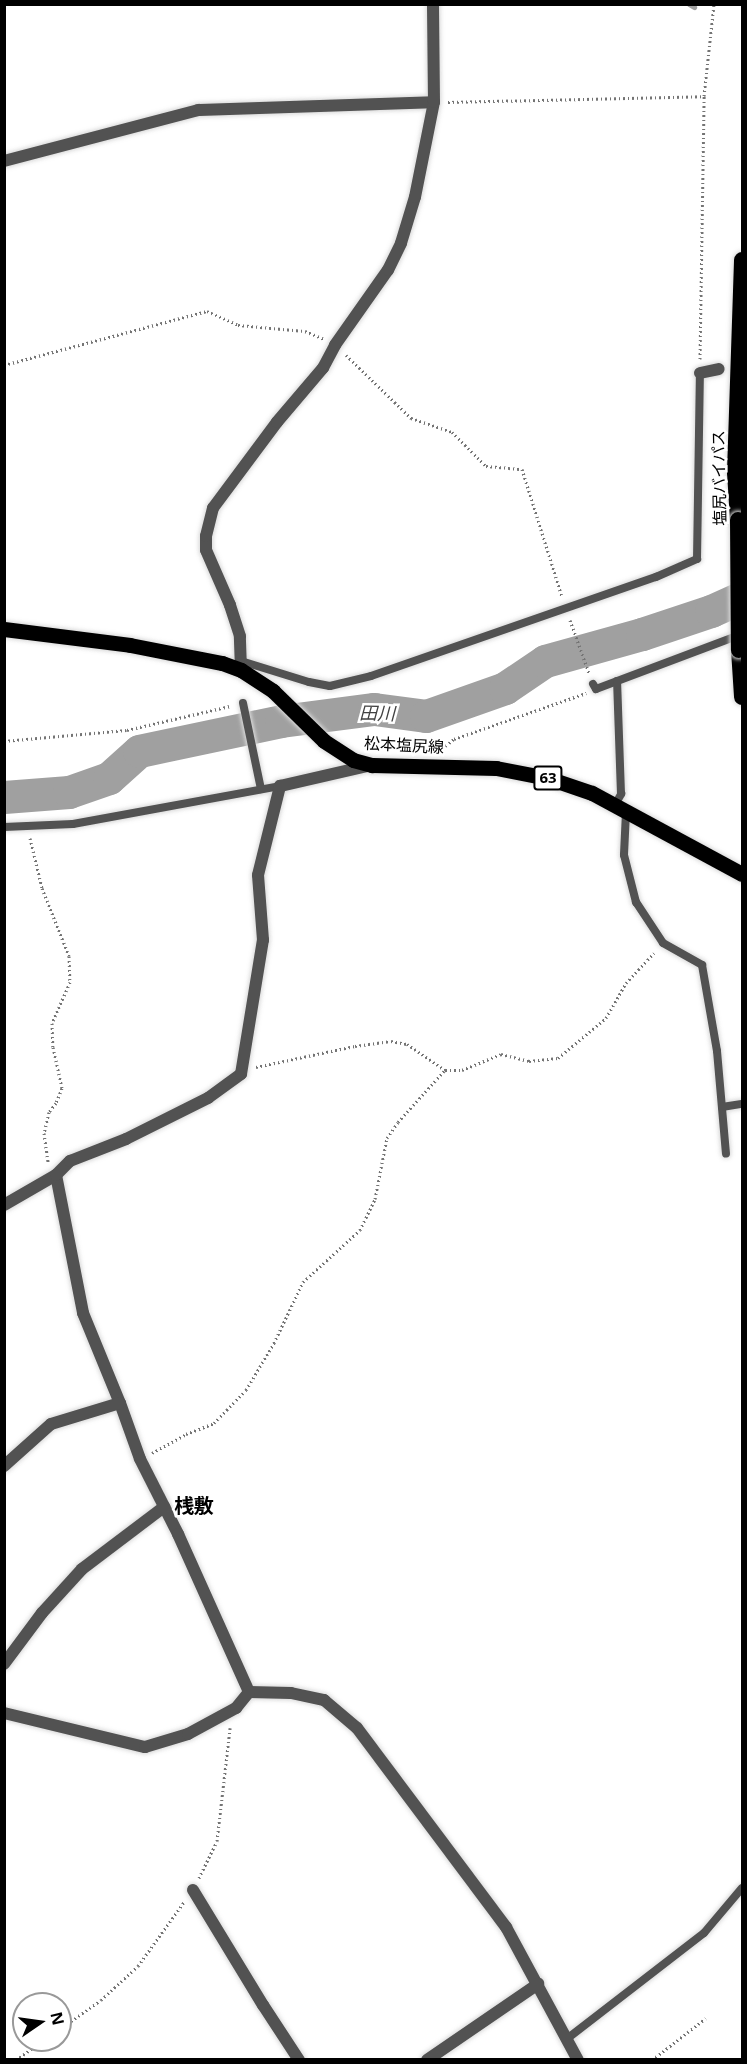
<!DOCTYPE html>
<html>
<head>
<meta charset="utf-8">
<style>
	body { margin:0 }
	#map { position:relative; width:747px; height:2064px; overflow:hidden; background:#fff; font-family:"Open Sans","Noto Sans JP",sans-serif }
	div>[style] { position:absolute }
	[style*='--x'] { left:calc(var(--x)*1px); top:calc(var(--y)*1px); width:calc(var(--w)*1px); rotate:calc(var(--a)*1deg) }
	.stream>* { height:5px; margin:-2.5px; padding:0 2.5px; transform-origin:2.5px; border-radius:2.5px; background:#a0a0a0 }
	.river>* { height:33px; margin:-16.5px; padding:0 16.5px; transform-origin:16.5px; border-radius:16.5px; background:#a0a0a0 }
	.path>* { height:3px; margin-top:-1.5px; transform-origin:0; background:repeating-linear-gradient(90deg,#747474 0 1.5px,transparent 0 4.5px) }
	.roads { filter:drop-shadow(0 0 2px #dbdbdb) drop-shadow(0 0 2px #dbdbdb) }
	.service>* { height:8px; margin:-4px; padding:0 4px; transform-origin:4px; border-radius:4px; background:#525252 }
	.minor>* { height:12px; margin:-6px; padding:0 6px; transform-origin:6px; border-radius:6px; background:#525252 }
	.primary>* { height:15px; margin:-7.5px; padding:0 7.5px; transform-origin:7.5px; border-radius:7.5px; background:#000 }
	.trunk>* { height:16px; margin:-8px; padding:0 8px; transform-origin:8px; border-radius:8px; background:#000 }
	.bridges { filter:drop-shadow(0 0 2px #dbdbdb) drop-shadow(0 0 2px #dbdbdb) }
	.trunk-bridge>* { height:16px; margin:-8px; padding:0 8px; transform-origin:8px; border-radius:8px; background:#000 }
	span { translate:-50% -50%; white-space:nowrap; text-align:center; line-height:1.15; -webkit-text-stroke:5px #fff; paint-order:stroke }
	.shield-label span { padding:2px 4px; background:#fff; border:2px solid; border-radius:4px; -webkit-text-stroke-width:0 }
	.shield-label { font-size:15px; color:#000; font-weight:700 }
	.street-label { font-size:16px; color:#000 }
	.water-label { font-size:18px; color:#414141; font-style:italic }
	.quarter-label { font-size:20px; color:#000; font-weight:700 }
	.frame { position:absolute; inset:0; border:6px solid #000; pointer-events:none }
	.north { position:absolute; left:12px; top:1992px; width:60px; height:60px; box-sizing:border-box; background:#fff; border:2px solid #999; border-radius:50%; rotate:77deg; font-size:16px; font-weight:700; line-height:24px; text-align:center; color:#000 }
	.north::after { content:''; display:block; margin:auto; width:21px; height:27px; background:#000; clip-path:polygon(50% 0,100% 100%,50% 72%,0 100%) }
</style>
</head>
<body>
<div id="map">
	<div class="stream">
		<div style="--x:689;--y:4;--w:6;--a:31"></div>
	</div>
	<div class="river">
		<div style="--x:4;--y:797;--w:65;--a:-4.4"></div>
		<div style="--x:69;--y:792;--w:42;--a:-19.3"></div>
		<div style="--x:109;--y:778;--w:40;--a:-42"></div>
		<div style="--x:139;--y:751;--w:145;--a:-11.9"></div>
		<div style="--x:281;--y:721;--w:94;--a:-7.4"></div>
		<div style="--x:374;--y:709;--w:52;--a:7.7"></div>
		<div style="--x:426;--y:716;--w:84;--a:-19.5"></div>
		<div style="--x:505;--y:688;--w:48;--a:-34"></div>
		<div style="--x:545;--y:661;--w:101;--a:-15.6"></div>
		<div style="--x:642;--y:634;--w:73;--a:-18.4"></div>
		<div style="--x:711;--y:611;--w:34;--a:-24"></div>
	</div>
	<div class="path">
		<div style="--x:448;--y:102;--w:256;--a:-1.3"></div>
		<div style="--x:346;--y:355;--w:91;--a:44.1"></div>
		<div style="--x:411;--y:418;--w:43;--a:18.9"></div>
		<div style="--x:452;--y:432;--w:48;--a:45"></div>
		<div style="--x:486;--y:466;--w:36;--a:5"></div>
		<div style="--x:522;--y:469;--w:134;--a:72.6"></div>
		<div style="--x:700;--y:359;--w:263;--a:-89.1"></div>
		<div style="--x:704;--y:96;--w:93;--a:-83.8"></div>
		<div style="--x:4;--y:365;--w:210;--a:-14.9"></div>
		<div style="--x:207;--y:311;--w:34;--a:24"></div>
		<div style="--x:238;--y:325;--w:67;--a:5.1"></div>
		<div style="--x:305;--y:331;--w:21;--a:23"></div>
		<div style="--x:570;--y:620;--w:56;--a:70.3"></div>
		<div style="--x:4;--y:741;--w:123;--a:-5.1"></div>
		<div style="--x:127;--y:730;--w:106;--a:-13.1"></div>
		<div style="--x:442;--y:749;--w:16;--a:-40"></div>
		<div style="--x:454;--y:739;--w:140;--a:-19.2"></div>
		<div style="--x:30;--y:838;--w:51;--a:76.5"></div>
		<div style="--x:42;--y:888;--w:73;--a:68.3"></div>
		<div style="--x:69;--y:956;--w:26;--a:88"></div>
		<div style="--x:70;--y:982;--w:45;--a:113.7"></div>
		<div style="--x:52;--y:1023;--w:24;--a:88"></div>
		<div style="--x:53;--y:1047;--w:42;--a:77.6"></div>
		<div style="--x:62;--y:1088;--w:16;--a:112"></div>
		<div style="--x:56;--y:1103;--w:11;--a:128"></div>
		<div style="--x:49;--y:1112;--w:22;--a:103"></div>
		<div style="--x:44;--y:1133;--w:30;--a:82"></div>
		<div style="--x:256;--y:1067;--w:101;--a:-12"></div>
		<div style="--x:355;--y:1046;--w:36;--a:-8"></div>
		<div style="--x:391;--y:1041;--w:16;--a:11"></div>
		<div style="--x:407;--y:1044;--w:46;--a:34.4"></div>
		<div style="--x:445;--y:1070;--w:17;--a:0"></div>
		<div style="--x:462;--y:1070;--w:42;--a:-22.3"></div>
		<div style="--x:501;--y:1054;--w:29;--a:14"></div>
		<div style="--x:529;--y:1061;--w:29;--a:-6"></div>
		<div style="--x:558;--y:1058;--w:62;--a:-39.8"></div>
		<div style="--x:606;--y:1018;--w:40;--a:-60.3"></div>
		<div style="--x:626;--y:983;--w:41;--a:-47"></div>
		<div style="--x:152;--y:1453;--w:39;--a:-29"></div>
		<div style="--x:186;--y:1434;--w:30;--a:-21"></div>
		<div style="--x:214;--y:1423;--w:46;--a:-45.9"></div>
		<div style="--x:246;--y:1390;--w:55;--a:-59.2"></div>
		<div style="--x:274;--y:1343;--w:68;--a:-64.6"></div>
		<div style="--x:303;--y:1282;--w:77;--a:-42.4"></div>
		<div style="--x:360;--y:1230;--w:34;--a:-64"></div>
		<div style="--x:375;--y:1199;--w:62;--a:-78.9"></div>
		<div style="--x:387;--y:1138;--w:19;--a:-55"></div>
		<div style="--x:398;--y:1122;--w:70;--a:-47.9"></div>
		<div style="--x:199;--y:1878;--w:41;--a:-64.1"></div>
		<div style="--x:217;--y:1841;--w:114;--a:-83.4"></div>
		<div style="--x:60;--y:2029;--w:50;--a:-35.3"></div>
		<div style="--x:101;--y:2000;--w:50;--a:-42.6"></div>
		<div style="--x:138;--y:1966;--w:79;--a:-54.3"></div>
		<div style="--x:16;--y:2060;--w:34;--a:-36"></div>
		<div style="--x:652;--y:2060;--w:68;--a:-37.9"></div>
	</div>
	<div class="roads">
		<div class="service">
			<div style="--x:241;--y:661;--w:71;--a:17.2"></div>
			<div style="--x:309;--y:682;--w:21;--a:11"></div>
			<div style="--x:330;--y:686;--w:42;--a:-13.7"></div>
			<div style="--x:371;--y:676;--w:302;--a:-19.2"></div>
			<div style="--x:656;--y:577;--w:45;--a:-23.7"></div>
			<div style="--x:697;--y:559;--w:186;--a:-89.1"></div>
			<div style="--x:593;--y:684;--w:6;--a:59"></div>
			<div style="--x:596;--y:689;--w:154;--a:-20.6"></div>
			<div style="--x:243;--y:703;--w:88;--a:78.2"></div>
			<div style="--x:615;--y:805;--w:13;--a:-61"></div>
			<div style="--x:621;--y:794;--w:113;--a:-92"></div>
			<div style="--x:626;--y:812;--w:43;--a:92.7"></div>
			<div style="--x:624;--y:855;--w:49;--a:75.7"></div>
			<div style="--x:636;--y:902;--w:49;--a:56.6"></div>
			<div style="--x:663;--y:943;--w:45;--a:29.4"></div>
			<div style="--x:702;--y:965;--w:87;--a:80.1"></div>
			<div style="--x:717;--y:1051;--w:103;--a:85"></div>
			<div style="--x:4;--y:827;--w:69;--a:-2.5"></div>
			<div style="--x:73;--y:824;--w:210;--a:-10.4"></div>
			<div style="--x:722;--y:1107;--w:20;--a:-9"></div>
			<div style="--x:568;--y:2038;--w:172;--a:-37.7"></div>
			<div style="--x:704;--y:1933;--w:59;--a:-49.8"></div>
		</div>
		<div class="minor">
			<div style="--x:4;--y:161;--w:201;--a:-14.7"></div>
			<div style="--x:198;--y:110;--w:236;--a:-1.9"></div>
			<div style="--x:700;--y:373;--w:19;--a:-12"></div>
			<div style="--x:241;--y:670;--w:34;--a:-92"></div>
			<div style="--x:240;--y:636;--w:33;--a:-108"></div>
			<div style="--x:230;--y:605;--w:60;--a:-113.6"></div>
			<div style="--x:206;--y:550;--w:14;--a:-90"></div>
			<div style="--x:206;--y:536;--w:29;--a:-76"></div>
			<div style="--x:213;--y:508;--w:107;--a:-53.3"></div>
			<div style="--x:277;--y:422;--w:71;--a:-49.6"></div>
			<div style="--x:323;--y:368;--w:26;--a:-62"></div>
			<div style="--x:335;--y:345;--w:92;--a:-54.8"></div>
			<div style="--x:388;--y:270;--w:30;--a:-64"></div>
			<div style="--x:401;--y:243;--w:48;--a:-73.1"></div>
			<div style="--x:415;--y:197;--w:97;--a:-78.7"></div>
			<div style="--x:434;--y:102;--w:98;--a:-90.6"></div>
			<div style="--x:56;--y:1175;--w:141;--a:78.9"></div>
			<div style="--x:83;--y:1313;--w:97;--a:67.7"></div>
			<div style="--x:120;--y:1403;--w:59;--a:70.3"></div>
			<div style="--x:140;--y:1459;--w:84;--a:63.1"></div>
			<div style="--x:178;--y:1534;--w:173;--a:65.8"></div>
			<div style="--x:4;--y:1205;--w:60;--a:-30"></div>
			<div style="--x:56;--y:1175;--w:20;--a:-45"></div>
			<div style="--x:70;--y:1161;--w:60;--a:-21.4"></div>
			<div style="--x:126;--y:1139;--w:92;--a:-26.6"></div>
			<div style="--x:208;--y:1098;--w:41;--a:-36"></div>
			<div style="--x:241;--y:1074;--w:136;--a:-80.7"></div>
			<div style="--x:263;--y:940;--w:65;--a:-94.4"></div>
			<div style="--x:258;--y:875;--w:92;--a:-76.1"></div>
			<div style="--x:280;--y:786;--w:94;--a:-12.9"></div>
			<div style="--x:4;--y:1466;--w:63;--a:-41.8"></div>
			<div style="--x:51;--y:1424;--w:72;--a:-16.9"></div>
			<div style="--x:4;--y:1664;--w:64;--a:-53.3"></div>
			<div style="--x:42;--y:1613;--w:59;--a:-47.7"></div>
			<div style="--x:82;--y:1569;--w:103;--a:-37.1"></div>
			<div style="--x:249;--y:1692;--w:42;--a:1.4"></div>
			<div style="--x:291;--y:1693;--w:34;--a:12"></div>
			<div style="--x:324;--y:1700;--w:43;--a:40.3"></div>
			<div style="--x:357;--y:1728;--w:249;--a:53.2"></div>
			<div style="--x:506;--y:1927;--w:151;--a:61.6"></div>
			<div style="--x:4;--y:1713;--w:145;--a:13.6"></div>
			<div style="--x:145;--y:1747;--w:45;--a:-16.8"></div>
			<div style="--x:188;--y:1734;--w:55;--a:-28.4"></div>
			<div style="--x:236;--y:1708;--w:21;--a:-51"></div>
			<div style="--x:193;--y:1890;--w:135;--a:58.7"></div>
			<div style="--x:263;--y:2005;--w:66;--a:56.8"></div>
			<div style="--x:427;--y:2060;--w:135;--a:-34.4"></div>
		</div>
		<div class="primary">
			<div style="--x:4;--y:629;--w:127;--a:7.2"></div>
			<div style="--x:130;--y:645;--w:94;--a:11.1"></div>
			<div style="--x:222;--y:663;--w:20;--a:20"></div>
			<div style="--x:241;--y:670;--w:38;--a:33"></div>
			<div style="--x:273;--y:691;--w:71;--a:44.4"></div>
			<div style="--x:324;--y:741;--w:35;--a:33"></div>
			<div style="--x:353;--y:760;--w:20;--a:15"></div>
			<div style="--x:372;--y:765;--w:124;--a:1.4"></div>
			<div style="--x:496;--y:768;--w:53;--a:10.9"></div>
			<div style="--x:548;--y:778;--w:46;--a:18.8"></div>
			<div style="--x:592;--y:793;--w:170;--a:28.4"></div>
		</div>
		<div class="trunk">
			<div style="--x:738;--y:520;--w:48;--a:-93.6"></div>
			<div style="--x:735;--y:472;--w:212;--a:-88.1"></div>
			<div style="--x:739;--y:650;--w:47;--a:86.3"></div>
		</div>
	</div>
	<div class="bridges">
		<div class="trunk-bridge">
			<div style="--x:738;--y:520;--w:130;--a:89.6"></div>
		</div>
	</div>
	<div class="shield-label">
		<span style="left:548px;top:778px">63</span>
	</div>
	<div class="street-label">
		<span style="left:719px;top:478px;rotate:-91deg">塩尻バイパス</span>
		<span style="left:404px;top:745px;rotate:3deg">松本塩尻線</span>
	</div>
	<div class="water-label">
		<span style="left:377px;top:713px;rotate:1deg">田川</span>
	</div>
	<div class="quarter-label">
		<span style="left:194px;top:1505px">桟敷</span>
	</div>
	<div class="frame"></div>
	<div class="north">N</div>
</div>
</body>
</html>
